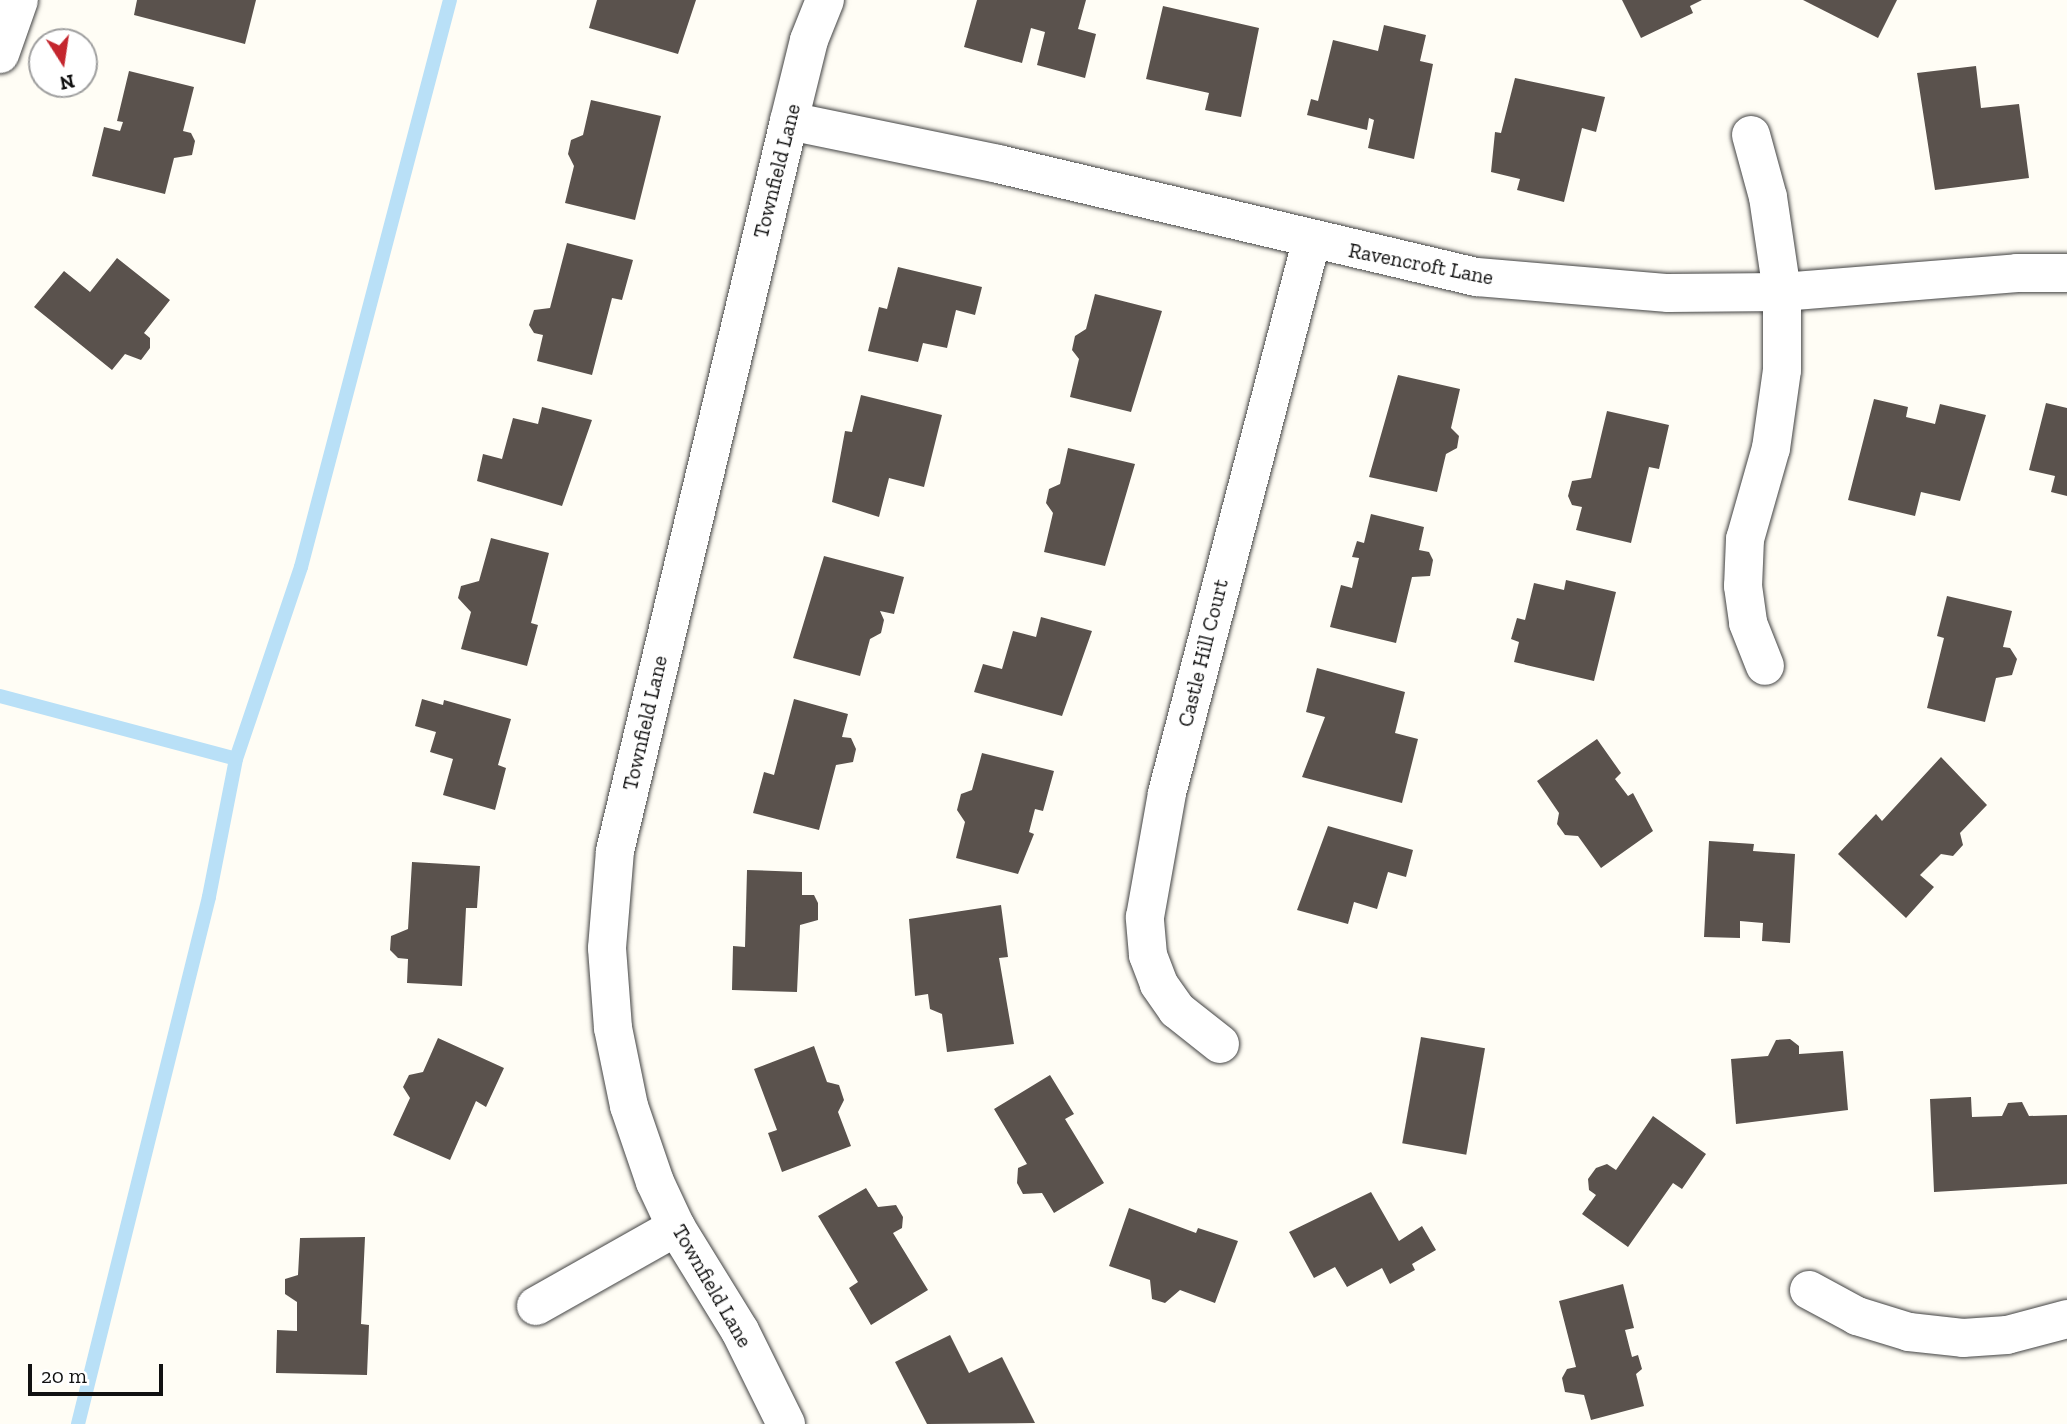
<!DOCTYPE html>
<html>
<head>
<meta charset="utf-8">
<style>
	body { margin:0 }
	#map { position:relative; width:2067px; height:1424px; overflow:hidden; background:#fffdf5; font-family:"Zilla Slab",serif }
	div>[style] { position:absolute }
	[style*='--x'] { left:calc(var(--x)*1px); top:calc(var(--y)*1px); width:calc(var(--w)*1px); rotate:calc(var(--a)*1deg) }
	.stream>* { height:14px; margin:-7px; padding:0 7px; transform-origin:7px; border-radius:7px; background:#b9e0f7 }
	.building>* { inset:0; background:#5a524d; transform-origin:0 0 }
	.roads { filter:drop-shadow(0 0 2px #444) drop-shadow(0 0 2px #444) }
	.minor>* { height:38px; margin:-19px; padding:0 19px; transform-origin:19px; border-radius:19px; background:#fff }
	span { translate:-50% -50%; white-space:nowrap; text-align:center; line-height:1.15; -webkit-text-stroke:7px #fff; paint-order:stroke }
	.street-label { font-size:21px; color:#111 }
	.north { position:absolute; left:28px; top:28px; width:70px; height:70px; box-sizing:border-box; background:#fff; border:2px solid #a0a0a0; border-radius:50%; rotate:168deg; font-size:19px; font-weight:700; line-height:28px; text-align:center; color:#111 }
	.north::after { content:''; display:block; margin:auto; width:24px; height:32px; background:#c4262e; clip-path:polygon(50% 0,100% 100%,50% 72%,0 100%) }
	.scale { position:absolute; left:28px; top:1364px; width:135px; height:32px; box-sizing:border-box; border:4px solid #111; border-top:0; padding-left:9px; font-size:21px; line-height:24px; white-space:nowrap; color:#111; -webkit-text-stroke:5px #fff; paint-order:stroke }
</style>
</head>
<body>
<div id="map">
	<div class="stream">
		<div style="--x:0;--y:696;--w:244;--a:14.9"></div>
		<div style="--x:236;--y:759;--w:141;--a:101.1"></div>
		<div style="--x:209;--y:897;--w:543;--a:103.96"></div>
		<div style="--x:236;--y:759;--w:203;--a:-71.3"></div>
		<div style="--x:301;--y:567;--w:586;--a:-75.28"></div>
	</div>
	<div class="building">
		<div style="clip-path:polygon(137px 0,256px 0,245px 44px,134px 15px)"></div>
		<div style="clip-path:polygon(597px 0,696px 0,678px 54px,589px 28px)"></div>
		<div style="clip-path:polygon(977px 0,1086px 0,1078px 29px,1096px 34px,1085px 78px,1037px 65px,1045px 32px,1031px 28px,1022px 63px,964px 47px)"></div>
		<div style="clip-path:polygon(1622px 0,1702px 0,1690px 6px,1693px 13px,1641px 38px)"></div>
		<div style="clip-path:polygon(1803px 0,1897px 0,1878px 38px)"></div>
		<div style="clip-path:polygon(1163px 6px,1259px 28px,1241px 117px,1205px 110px,1209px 93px,1146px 79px)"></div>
		<div style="clip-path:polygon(1384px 25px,1426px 35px,1420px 61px,1433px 64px,1414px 159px,1368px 148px,1374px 120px,1369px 118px,1367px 130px,1307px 115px,1311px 99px,1318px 101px,1333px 40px,1378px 51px)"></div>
		<div style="clip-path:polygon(1976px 66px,1981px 108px,2019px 104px,2029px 178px,1935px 190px,1917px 73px)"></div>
		<div style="clip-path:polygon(129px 71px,194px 87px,183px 131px,191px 133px,195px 141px,192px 155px,174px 158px,165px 194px,92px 176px,104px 127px,120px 131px,123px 122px,117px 121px)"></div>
		<div style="clip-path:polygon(1515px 78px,1605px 97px,1596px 132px,1582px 128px,1564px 202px,1517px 190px,1520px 179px,1491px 172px,1495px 132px,1501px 133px)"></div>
		<div style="clip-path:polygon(591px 100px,661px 116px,635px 220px,565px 203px,574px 166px,568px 154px,571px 140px,583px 135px)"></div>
		<div style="clip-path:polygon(567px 243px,633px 260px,622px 300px,612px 298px,592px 375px,537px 361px,543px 335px,534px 333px,529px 325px,534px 310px,550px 308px)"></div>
		<div style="clip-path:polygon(117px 258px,170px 300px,144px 333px,150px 338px,150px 348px,141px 360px,125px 354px,112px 370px,34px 307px,64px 271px,90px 292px)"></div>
		<div style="clip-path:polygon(898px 267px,982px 287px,975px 315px,956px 310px,947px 348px,923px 343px,918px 362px,868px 351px,879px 307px,887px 309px)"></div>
		<div style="clip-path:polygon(1095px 294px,1162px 311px,1131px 412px,1070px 397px,1079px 359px,1072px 350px,1075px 336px,1086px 329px)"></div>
		<div style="clip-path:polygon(1398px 375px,1460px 389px,1451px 428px,1459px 436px,1457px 448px,1446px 454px,1437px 492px,1369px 477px)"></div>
		<div style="clip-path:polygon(861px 395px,942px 415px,924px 487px,889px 478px,879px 517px,832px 502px,845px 431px,852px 432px)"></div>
		<div style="clip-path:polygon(1874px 399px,1908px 407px,1906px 417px,1935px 424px,1940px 404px,1986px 415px,1960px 501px,1921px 492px,1915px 516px,1848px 500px)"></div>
		<div style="clip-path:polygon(2046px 403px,2067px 408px,2067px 496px,2051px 492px,2055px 476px,2029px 470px)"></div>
		<div style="clip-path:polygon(542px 407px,592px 420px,562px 506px,477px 481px,483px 454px,502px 459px,513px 418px,538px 424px)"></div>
		<div style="clip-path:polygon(1607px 411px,1669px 425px,1659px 469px,1649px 467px,1631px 543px,1576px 530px,1582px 507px,1572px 505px,1568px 496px,1572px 481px,1591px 478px)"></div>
		<div style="clip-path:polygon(1068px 448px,1135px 464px,1105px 566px,1044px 552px,1053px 513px,1046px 503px,1049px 489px,1060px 484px)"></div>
		<div style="clip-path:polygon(1371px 514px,1424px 527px,1419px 550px,1429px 552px,1433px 560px,1430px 576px,1412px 577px,1396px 643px,1330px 627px,1341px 585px,1352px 588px,1359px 558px,1352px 557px,1357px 541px,1364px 543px)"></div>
		<div style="clip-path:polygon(491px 538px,549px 553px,531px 623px,538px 625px,527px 666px,461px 649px,471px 612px,458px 598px,461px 586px,479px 581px)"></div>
		<div style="clip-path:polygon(824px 556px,904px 577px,894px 614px,880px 611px,884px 620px,881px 633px,870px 639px,860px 676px,793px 658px)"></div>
		<div style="clip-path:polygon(1566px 580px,1616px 592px,1594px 681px,1514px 662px,1519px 642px,1511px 639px,1517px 618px,1525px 620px,1534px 583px,1564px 590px)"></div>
		<div style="clip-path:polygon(1947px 596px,2012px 611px,2003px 647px,2010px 648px,2017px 659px,2012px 675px,1996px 678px,1985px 722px,1927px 708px,1944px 638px,1937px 636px)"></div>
		<div style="clip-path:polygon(1041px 617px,1092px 631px,1062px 716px,974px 692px,983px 664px,1002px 669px,1013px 631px,1036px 637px)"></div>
		<div style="clip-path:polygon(1317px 668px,1405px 692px,1395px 733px,1418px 739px,1402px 803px,1302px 777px,1325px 717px,1306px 712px)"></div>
		<div style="clip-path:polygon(422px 699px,443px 705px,444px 700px,511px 719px,498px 765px,506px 768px,495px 810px,443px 795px,453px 759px,430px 752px,436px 732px,415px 726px)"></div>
		<div style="clip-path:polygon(794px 699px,848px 714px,842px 737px,851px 738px,856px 749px,853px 762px,836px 765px,819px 830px,753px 813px,764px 772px,774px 775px)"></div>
		<div style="clip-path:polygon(1597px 739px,1621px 773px,1615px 779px,1628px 796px,1633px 793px,1653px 831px,1601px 868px,1578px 836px,1565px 835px,1557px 824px,1559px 813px,1537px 781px)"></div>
		<div style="clip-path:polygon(982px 753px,1054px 771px,1043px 811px,1035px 809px,1029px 832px,1034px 834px,1018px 874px,956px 858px,965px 822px,957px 810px,961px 794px,972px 790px)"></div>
		<div style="clip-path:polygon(1941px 757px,1987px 805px,1960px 833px,1963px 845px,1953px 856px,1941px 854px,1920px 875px,1934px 887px,1906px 918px,1838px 854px,1876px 814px,1882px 821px)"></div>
		<div style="clip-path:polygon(1328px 826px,1413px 850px,1406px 877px,1388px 872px,1377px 909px,1354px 902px,1348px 924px,1297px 910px)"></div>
		<div style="clip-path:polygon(1709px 841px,1754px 844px,1753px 851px,1795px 854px,1790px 943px,1762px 941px,1763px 923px,1740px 921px,1740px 938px,1704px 937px)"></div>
		<div style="clip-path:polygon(412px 862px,480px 866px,477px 908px,466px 908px,462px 986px,407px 983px,408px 959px,398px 958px,390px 950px,391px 936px,408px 929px)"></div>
		<div style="clip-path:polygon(747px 870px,802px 872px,802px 895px,814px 895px,818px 903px,818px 920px,800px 925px,797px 992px,732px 990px,733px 946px,745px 947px)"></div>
		<div style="clip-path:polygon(1001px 905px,1008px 957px,999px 958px,1014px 1044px,947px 1052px,942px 1014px,930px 1009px,928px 994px,915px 996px,909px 919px)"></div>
		<div style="left:1421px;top:1037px;width:65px;height:108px;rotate:10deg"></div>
		<div style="clip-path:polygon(438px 1038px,504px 1068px,486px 1107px,476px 1101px,450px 1160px,393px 1135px,410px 1098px,403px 1087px,409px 1075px,423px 1072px)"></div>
		<div style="clip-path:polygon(1790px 1039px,1799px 1046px,1799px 1054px,1843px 1051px,1848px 1110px,1736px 1124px,1731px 1059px,1768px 1056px,1776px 1040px)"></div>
		<div style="clip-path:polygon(814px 1046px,827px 1082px,839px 1085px,844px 1100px,838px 1112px,851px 1146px,782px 1172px,768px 1133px,777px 1130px,754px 1069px)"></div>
		<div style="clip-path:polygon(1050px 1075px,1074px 1114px,1065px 1119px,1104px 1183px,1054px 1213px,1042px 1193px,1023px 1194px,1017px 1183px,1018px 1168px,1027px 1164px,994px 1109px)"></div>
		<div style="clip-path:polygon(1971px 1097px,1972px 1117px,2002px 1116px,2008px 1103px,2022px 1102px,2029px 1116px,2067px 1115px,2067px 1184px,1934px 1192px,1930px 1099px)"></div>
		<div style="clip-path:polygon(1653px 1116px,1706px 1154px,1682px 1189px,1673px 1183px,1628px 1247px,1582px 1214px,1596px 1195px,1589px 1190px,1588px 1179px,1596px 1168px,1607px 1164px,1616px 1170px)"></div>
		<div style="clip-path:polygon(866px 1188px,878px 1207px,896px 1205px,903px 1217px,902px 1228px,893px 1233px,928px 1290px,871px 1325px,849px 1288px,858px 1282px,818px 1216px)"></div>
		<div style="clip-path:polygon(1371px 1192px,1399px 1241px,1422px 1226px,1436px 1250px,1412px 1264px,1415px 1270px,1390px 1284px,1382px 1268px,1347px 1287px,1335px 1267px,1314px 1278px,1289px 1232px)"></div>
		<div style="clip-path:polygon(1129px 1208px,1196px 1233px,1198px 1228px,1238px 1241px,1215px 1303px,1180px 1290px,1165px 1303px,1152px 1299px,1150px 1280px,1109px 1266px)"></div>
		<div style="clip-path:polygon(365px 1237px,361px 1324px,369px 1325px,367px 1375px,276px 1373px,277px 1330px,297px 1331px,297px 1302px,285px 1294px,285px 1279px,298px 1275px,300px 1238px)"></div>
		<div style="clip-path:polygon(1623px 1284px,1634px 1328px,1625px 1330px,1632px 1357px,1638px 1355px,1642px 1369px,1636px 1374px,1644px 1406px,1591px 1420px,1584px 1395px,1565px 1392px,1562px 1378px,1567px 1369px,1576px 1367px,1559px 1301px)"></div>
		<div style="clip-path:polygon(950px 1335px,969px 1373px,1002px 1357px,1035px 1423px,927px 1424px,895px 1362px)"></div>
	</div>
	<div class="roads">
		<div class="minor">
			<div style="--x:0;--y:54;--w:57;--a:-70.6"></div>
			<div style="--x:789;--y:121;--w:213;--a:11.6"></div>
			<div style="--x:998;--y:164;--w:492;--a:13.3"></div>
			<div style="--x:1477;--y:277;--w:192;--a:4.8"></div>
			<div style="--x:1668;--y:293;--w:114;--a:-0.5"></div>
			<div style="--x:1782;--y:292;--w:236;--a:-4.6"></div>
			<div style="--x:2017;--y:273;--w:50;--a:0"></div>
			<div style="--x:1751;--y:135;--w:64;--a:74.7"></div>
			<div style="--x:1768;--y:197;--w:96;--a:81.6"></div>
			<div style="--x:1782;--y:292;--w:78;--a:90"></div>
			<div style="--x:1782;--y:370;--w:79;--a:98"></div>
			<div style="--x:1771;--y:448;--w:95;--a:105.9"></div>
			<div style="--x:1745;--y:539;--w:47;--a:92.4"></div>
			<div style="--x:1743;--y:586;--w:37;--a:82"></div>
			<div style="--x:1748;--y:623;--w:46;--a:68.4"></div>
			<div style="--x:1220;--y:1044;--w:55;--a:-141.7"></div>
			<div style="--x:1177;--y:1010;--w:32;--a:-125"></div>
			<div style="--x:1159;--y:984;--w:31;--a:-111"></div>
			<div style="--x:1148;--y:955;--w:38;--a:-95"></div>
			<div style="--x:1145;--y:917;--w:126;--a:-79.9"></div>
			<div style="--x:1167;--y:793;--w:570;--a:-75.35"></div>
			<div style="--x:1809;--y:1290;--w:55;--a:28.4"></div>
			<div style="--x:1857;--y:1316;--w:54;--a:17.1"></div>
			<div style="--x:1909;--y:1332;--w:54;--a:6.3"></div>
			<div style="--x:1963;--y:1338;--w:44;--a:-3.9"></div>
			<div style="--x:2007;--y:1335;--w:62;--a:-14.9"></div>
			<div style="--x:536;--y:1306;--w:161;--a:-29.4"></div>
			<div style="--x:786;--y:1424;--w:104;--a:-116.3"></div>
			<div style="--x:740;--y:1331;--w:122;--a:-121.6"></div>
			<div style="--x:676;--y:1227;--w:50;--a:-115"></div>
			<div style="--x:655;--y:1182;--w:80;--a:-108.9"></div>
			<div style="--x:629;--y:1106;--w:80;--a:-101.6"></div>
			<div style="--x:613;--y:1028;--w:80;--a:-94.3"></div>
			<div style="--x:607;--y:948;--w:97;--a:-85.3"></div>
			<div style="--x:615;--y:851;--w:750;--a:-76.59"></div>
			<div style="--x:789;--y:121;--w:83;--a:-76.1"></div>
			<div style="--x:809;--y:40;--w:43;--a:-68.2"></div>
		</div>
	</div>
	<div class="street-label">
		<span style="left:777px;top:171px;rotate:-76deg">Townfield Lane</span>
		<span style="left:1421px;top:264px;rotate:11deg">Ravencroft Lane</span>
		<span style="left:1203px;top:653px;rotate:-76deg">Castle Hill Court</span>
		<span style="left:645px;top:723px;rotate:-77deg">Townfield Lane</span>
		<span style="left:712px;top:1286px;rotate:60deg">Townfield Lane</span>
	</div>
	<div class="north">N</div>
	<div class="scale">20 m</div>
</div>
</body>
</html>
